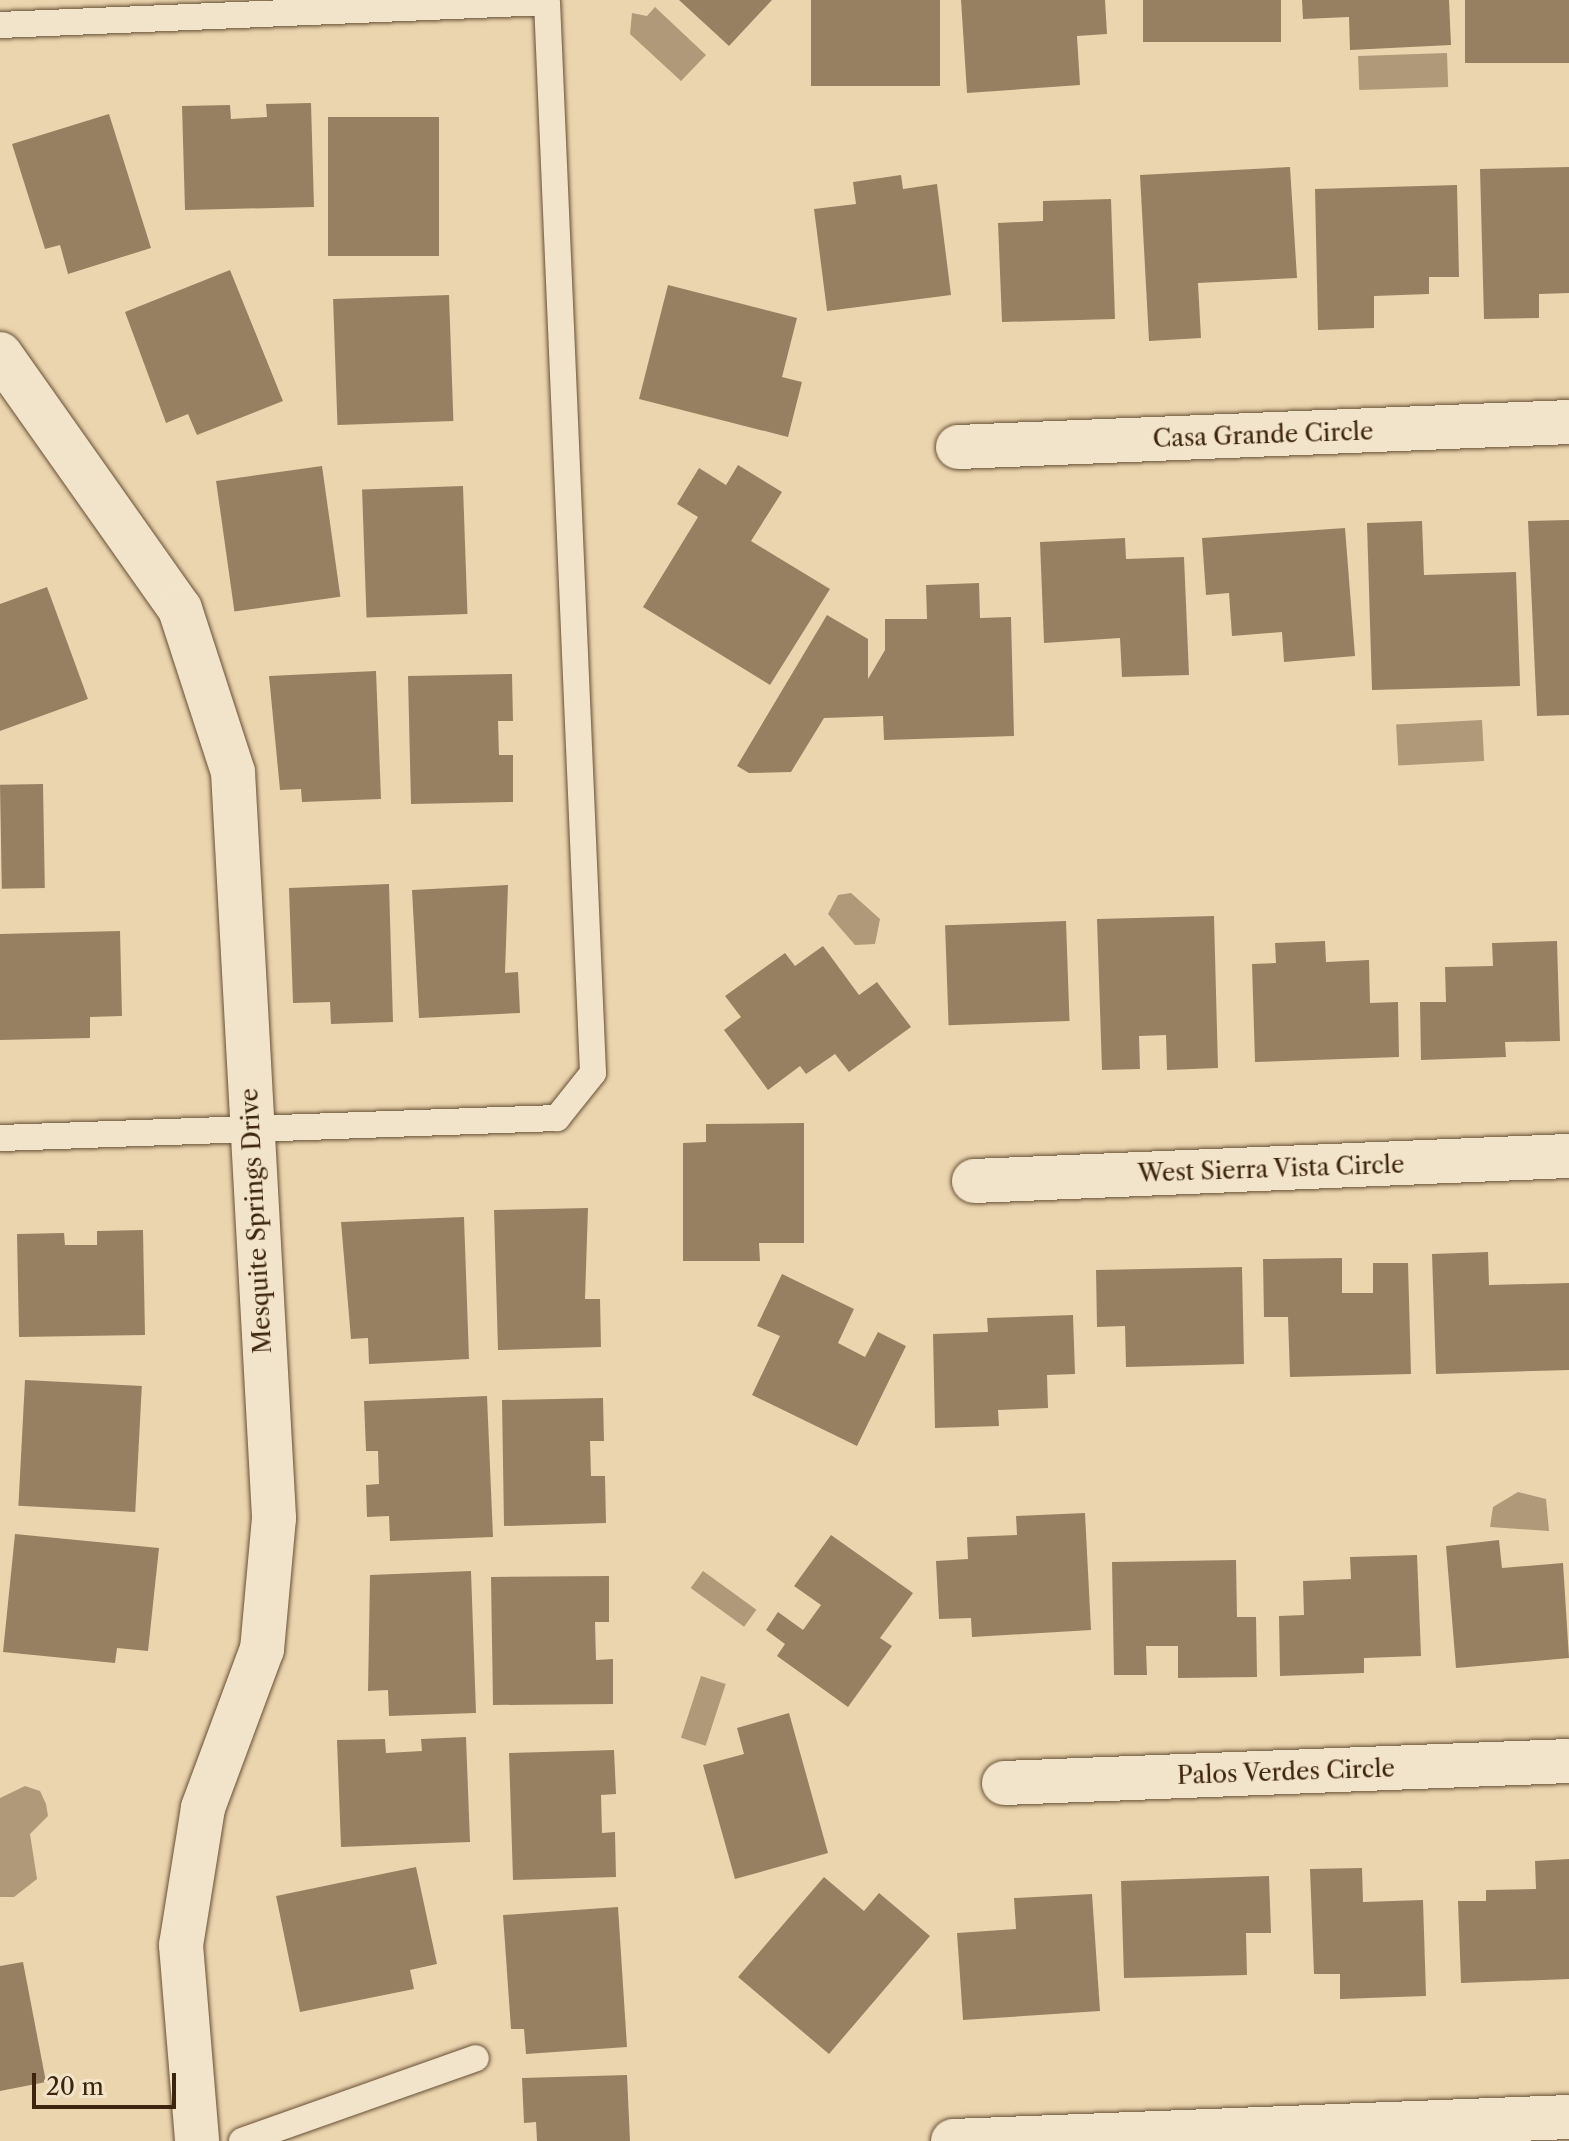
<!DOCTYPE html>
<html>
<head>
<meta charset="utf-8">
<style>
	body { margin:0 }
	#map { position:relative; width:1569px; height:2141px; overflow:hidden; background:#ebd5af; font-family:"Libre Caslon Text",serif }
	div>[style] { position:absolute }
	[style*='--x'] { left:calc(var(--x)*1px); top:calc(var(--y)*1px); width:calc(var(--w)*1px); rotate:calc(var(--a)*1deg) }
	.water>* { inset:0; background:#b09978; transform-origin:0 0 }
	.building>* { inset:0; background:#978061; transform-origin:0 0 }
	.roads { filter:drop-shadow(0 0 2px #685035) drop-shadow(0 0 2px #685035) }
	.service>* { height:26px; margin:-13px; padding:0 13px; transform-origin:13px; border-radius:13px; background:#f2e4cb }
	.minor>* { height:44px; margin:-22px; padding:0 22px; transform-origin:22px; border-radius:22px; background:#f2e4cb }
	span { translate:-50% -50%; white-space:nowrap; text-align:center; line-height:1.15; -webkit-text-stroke:7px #f2e4cb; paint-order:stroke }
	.street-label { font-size:24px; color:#3d240c }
	.scale { position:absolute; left:32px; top:2073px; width:144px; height:36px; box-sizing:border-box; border:4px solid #3d240c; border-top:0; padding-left:10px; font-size:24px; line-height:28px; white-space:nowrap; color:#3d240c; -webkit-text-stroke:6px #f2e4cb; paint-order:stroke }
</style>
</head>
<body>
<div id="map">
	<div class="water">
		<div style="clip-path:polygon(655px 7px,706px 55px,681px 81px,630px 34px,632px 13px,647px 16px)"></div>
		<div style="left:1447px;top:53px;width:34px;height:89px;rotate:88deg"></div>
		<div style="left:1482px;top:720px;width:41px;height:86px;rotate:87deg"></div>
		<div style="clip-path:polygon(851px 893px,880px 919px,875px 944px,855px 945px,828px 914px,838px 895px)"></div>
		<div style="clip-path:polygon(1518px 1492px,1546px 1499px,1549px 1531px,1490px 1527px,1493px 1507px)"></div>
		<div style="left:703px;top:1571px;width:66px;height:21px;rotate:36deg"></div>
		<div style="left:701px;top:1676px;width:26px;height:65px;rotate:18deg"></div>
		<div style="clip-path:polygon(25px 1786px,40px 1791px,46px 1804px,48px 1816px,30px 1834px,37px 1879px,14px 1897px,0 1897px,0 1798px)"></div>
	</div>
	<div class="building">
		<div style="clip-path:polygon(679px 0,772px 0,729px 46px)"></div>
		<div style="left:811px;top:0;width:129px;height:86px"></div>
		<div style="clip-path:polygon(961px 0,1105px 0,1107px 34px,1077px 36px,1080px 85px,967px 93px)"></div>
		<div style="left:1143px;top:0;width:138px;height:42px"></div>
		<div style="clip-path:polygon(1302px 0,1449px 0,1451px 45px,1350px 50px,1349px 17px,1303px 19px)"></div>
		<div style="left:1465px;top:0;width:104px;height:63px"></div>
		<div style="clip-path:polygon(311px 103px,314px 207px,185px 210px,182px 106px,230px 105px,231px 119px,267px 117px,266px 104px)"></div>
		<div style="clip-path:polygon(109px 114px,151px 248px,68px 274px,60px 245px,45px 249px,12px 144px)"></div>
		<div style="left:439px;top:117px;width:139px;height:111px;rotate:90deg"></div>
		<div style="clip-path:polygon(1290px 167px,1297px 278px,1198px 283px,1201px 338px,1149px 341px,1140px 175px)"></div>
		<div style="clip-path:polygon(1569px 167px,1569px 293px,1539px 294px,1539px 318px,1484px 319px,1480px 169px)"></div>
		<div style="clip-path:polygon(901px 175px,903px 189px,937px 184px,951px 295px,827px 311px,814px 209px,856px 204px,853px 182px)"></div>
		<div style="clip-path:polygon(1457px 185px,1459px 277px,1429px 277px,1429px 294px,1374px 296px,1374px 328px,1318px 330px,1315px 189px)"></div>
		<div style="clip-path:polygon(1111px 199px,1115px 319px,1002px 322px,998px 223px,1043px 221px,1043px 201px)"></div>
		<div style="clip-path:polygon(230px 270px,283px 401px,197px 435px,188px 414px,166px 423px,125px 312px)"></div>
		<div style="clip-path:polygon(668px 285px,797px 318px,782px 377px,802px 382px,788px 437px,639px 399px)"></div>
		<div style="left:449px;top:295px;width:126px;height:116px;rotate:88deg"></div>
		<div style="clip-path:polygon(738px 465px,782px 492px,751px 541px,830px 589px,770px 685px,643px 607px,698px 517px,677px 504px,699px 468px,726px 485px)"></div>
		<div style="left:322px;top:466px;width:132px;height:107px;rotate:82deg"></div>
		<div style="left:463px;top:486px;width:128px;height:101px;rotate:88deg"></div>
		<div style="clip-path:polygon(1569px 520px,1569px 715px,1537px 716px,1528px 521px)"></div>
		<div style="clip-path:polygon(1422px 521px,1424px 575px,1516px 572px,1520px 686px,1372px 690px,1367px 523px)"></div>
		<div style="clip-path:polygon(1345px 528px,1355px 656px,1284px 662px,1282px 632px,1232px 636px,1229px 593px,1206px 595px,1202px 538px)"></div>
		<div style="clip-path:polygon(1125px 538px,1126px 559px,1184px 557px,1189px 675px,1122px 677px,1120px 638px,1044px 643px,1040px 542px)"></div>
		<div style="clip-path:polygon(979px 583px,980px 618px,1011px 617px,1014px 736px,884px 740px,883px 716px,824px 718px,791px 772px,749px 773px,737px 766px,827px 615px,868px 639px,868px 679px,885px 650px,885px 619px,927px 619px,926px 585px)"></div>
		<div style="clip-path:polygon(47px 587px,88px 699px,0 731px,0 604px)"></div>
		<div style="clip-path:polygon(376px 671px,381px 799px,302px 802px,301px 789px,280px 790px,269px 676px)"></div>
		<div style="clip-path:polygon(512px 674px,513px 721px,498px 721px,499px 755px,513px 755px,513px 802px,411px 804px,408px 676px)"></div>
		<div style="left:43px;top:784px;width:104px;height:43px;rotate:89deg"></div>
		<div style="clip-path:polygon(389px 884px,393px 1022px,331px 1024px,330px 1002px,293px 1003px,289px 888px)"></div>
		<div style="clip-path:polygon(508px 885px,505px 973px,518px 972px,520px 1013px,419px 1018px,412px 890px)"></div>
		<div style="clip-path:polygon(1214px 916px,1218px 1068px,1167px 1070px,1166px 1035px,1139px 1036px,1140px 1069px,1102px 1070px,1097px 919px)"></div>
		<div style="left:1066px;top:921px;width:100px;height:121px;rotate:88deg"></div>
		<div style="clip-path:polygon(120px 931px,122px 1016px,90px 1017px,90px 1038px,0 1040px,0 934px)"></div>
		<div style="clip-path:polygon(1325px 941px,1326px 962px,1369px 960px,1370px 1003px,1398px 1002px,1399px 1057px,1255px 1062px,1252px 964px,1276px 963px,1275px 943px)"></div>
		<div style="clip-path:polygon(1557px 941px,1560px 1041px,1505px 1042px,1506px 1057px,1421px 1060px,1420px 1002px,1446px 1002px,1445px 967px,1493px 966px,1492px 943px)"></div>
		<div style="clip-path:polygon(823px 946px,859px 995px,877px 982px,911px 1027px,849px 1072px,835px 1054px,806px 1074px,800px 1066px,768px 1090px,724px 1030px,741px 1017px,725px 996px,785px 953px,795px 966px)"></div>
		<div style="clip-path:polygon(804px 1123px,804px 1243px,759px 1243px,760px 1261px,683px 1261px,683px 1143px,706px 1142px,706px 1124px)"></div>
		<div style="clip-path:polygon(588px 1208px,585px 1299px,600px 1299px,601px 1347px,498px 1350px,494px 1210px)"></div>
		<div style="clip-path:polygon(464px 1217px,469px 1359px,369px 1364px,368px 1338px,351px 1339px,341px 1222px)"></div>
		<div style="clip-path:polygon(143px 1230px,145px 1335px,19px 1337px,17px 1234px,64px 1233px,65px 1245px,97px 1245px,97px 1231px)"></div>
		<div style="clip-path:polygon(1488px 1252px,1489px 1285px,1569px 1283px,1569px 1370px,1436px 1374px,1432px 1254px)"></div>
		<div style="clip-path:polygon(1342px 1258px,1342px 1293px,1373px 1293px,1373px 1263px,1408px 1263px,1411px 1374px,1290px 1377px,1288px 1317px,1264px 1317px,1263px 1259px)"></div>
		<div style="clip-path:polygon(1242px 1267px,1244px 1364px,1126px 1367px,1125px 1326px,1097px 1327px,1096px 1270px)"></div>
		<div style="clip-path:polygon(782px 1274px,854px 1309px,838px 1343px,865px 1357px,878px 1332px,906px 1346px,857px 1446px,752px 1395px,780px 1336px,757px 1326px)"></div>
		<div style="clip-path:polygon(1073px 1315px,1075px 1374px,1047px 1375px,1048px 1408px,998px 1410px,999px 1426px,935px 1428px,933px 1334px,988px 1332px,987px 1318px)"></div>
		<div style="left:25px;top:1380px;width:117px;height:126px;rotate:3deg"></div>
		<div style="clip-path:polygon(487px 1396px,493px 1537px,390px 1541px,389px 1516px,367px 1517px,366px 1485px,379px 1484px,378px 1451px,366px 1451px,364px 1401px)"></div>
		<div style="clip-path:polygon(603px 1398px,604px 1441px,590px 1441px,591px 1476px,605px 1476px,606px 1523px,504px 1526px,502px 1400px)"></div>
		<div style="clip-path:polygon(1085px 1513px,1091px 1630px,972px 1637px,971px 1618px,939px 1619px,936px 1561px,968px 1559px,967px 1537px,1017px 1535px,1016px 1516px)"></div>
		<div style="clip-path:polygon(15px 1534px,159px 1548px,148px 1651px,117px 1648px,115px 1663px,3px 1652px)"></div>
		<div style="clip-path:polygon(831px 1535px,913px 1593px,880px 1638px,892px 1646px,848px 1707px,777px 1656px,785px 1644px,766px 1630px,778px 1612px,803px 1630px,821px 1605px,794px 1586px)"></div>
		<div style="clip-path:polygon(1499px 1540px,1502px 1568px,1563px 1563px,1569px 1658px,1456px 1668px,1446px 1546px)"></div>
		<div style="clip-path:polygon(1417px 1555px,1421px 1656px,1364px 1658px,1364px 1673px,1280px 1676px,1279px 1616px,1304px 1615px,1303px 1581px,1351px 1579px,1350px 1557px)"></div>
		<div style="clip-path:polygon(1236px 1560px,1237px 1617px,1256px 1617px,1257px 1677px,1178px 1678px,1178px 1646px,1146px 1646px,1147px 1675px,1114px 1675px,1112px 1562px)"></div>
		<div style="clip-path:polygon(471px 1571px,476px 1713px,389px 1716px,388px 1690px,368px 1691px,370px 1575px)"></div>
		<div style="clip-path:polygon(609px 1576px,609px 1622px,595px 1622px,596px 1660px,613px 1659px,613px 1704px,493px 1705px,491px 1577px)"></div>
		<div style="clip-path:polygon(789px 1713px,828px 1853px,735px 1879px,703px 1765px,744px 1754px,737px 1728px)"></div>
		<div style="clip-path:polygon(466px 1737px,470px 1842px,341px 1847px,337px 1740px,385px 1739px,386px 1753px,422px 1751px,421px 1739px)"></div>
		<div style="clip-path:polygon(614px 1750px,616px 1794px,601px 1795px,602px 1833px,615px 1832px,616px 1877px,513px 1880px,509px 1753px)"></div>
		<div style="clip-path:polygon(1569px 1859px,1569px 1979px,1461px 1983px,1458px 1901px,1486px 1901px,1486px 1890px,1536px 1889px,1535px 1861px)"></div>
		<div style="clip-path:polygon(416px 1867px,437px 1964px,410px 1970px,414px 1989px,300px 2012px,276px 1896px)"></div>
		<div style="clip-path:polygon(1362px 1868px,1363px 1902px,1423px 1900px,1426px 1996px,1340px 1999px,1340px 1974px,1314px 1974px,1310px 1869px)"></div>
		<div style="clip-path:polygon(1269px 1876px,1271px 1933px,1246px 1933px,1247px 1975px,1124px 1978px,1121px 1881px)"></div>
		<div style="clip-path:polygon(824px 1877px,864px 1911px,879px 1893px,930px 1936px,829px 2054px,738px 1977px)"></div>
		<div style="clip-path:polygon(1092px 1894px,1100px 2011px,963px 2020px,957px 1933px,1016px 1929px,1014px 1898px)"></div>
		<div style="clip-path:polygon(618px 1907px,627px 2047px,526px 2054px,524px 2029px,511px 2029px,503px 1915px)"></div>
		<div style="clip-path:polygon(23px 1962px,46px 2082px,0 2091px,0 1966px)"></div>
		<div style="clip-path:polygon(627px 2075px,630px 2141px,537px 2141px,536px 2122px,524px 2123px,522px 2078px)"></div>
	</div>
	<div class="roads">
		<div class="service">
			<div style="--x:0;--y:25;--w:547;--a:-2.41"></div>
			<div style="--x:547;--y:2;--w:1072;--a:87.54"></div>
			<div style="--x:593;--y:1073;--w:58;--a:128.7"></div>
			<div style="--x:557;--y:1118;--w:557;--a:177.94"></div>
			<div style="--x:242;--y:2141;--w:248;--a:-19.5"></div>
		</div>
		<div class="minor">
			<div style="--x:0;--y:354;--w:312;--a:54.8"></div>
			<div style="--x:180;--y:609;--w:171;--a:72"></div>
			<div style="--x:233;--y:772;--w:747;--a:86.85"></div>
			<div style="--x:274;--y:1518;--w:132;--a:95.2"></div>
			<div style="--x:262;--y:1649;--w:170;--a:110.4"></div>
			<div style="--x:203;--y:1808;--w:139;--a:99.1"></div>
			<div style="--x:181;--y:1945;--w:197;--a:85.3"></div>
			<div style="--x:958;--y:447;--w:612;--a:-2.34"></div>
			<div style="--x:974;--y:1181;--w:596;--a:-2.41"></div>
			<div style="--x:1004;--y:1783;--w:565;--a:-2.23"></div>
			<div style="--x:953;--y:2141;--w:616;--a:-2.23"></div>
		</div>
	</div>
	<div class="street-label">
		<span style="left:1263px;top:435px;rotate:-2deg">Casa Grande Circle</span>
		<span style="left:1271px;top:1169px;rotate:-2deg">West Sierra Vista Circle</span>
		<span style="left:256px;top:1221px;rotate:-93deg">Mesquite Springs Drive</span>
		<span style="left:1286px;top:1772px;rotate:-2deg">Palos Verdes Circle</span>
	</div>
	<div class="scale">20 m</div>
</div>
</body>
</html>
